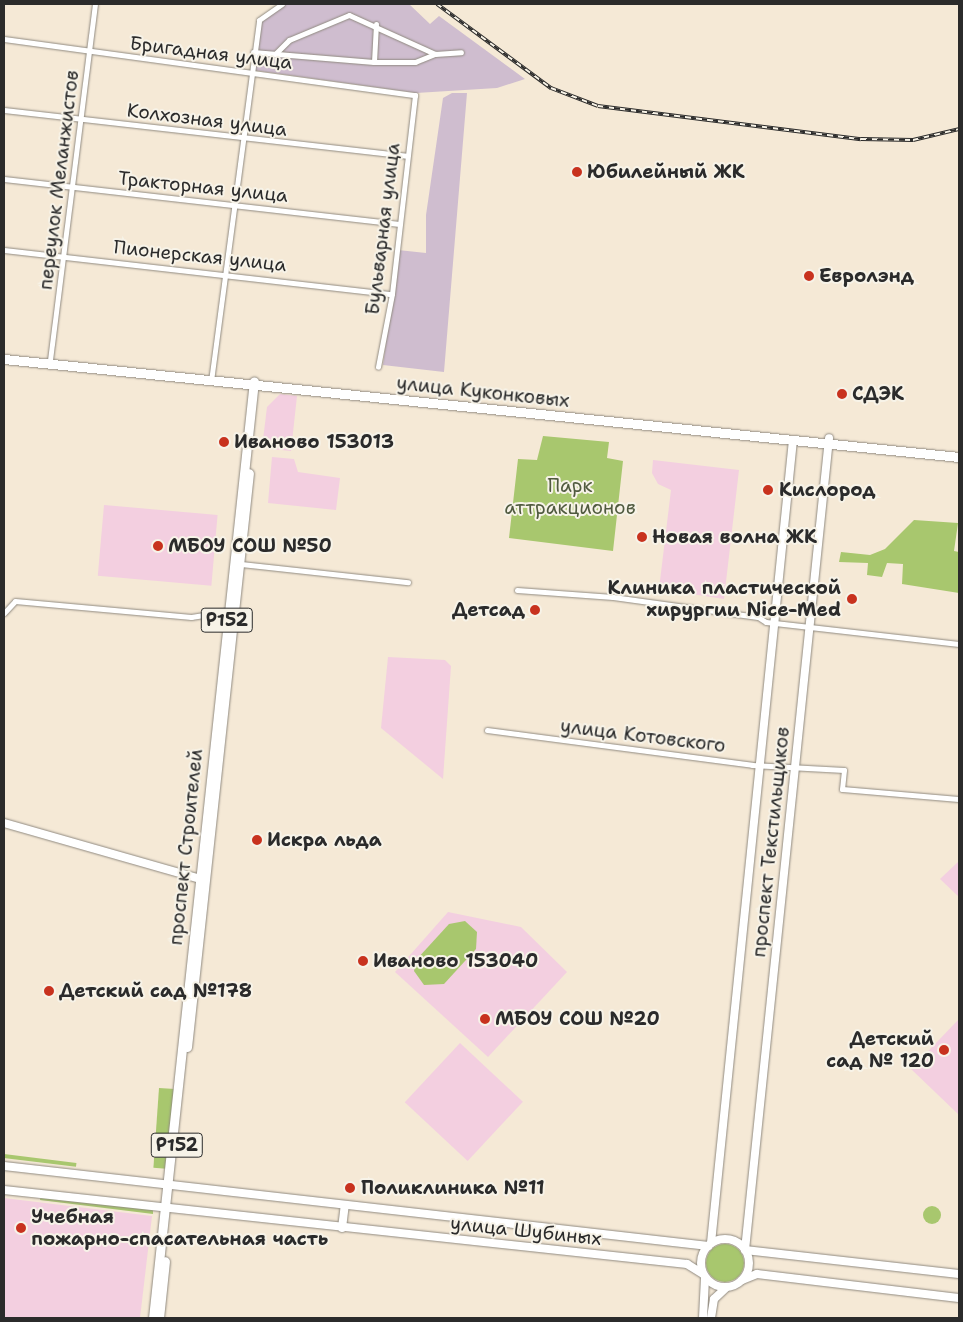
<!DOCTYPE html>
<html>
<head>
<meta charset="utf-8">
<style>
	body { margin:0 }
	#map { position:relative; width:963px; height:1322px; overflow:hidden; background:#f5e9d6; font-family:"Shantell Sans",sans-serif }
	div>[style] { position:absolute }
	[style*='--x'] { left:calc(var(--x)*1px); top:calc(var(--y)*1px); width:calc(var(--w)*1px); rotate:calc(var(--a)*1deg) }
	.built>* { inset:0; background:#f3cfe0; transform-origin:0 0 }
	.industrial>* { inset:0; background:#cfbdcf }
	.green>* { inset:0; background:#a8c76e; transform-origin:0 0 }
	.round { border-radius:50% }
	.roads { filter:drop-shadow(0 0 1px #908a80) drop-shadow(0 0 1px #908a80) }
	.street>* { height:5px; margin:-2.5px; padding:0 2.5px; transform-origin:2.5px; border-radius:2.5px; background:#fff }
	.secondary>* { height:8px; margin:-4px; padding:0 4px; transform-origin:4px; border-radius:4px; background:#fff }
	.secondary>.ring { margin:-4px; padding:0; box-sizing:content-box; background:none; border:8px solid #fff; border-radius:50% }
	.primary>* { height:9px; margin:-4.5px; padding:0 4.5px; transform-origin:4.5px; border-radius:4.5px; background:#fff }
	.rail>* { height:4px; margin-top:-2px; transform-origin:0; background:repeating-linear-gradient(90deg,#f7f3e8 0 5.5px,#2b2b2b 0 11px); box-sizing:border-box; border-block:1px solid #2b2b2b }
	.dots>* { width:14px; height:14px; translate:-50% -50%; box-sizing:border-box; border:2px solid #f7f3e8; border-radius:50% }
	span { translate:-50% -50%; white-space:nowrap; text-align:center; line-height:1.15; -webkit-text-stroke:4px #f7f3e8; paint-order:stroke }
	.shield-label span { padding:1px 4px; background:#f7f3e8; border:1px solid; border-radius:4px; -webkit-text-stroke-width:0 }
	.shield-label { font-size:18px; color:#2b2b2b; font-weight:700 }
	.street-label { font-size:19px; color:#2b2b2b }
	.poi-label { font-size:19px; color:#2b2b2b; font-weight:700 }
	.left { translate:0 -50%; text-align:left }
	.right { translate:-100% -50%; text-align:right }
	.park-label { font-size:19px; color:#505a3f }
	.frame { position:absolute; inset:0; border:5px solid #2b2b2b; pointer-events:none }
</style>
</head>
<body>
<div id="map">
	<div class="built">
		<div style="clip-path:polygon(280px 394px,297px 396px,291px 451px,262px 448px,267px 407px)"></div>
		<div style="clip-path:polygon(272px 457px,294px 459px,298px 472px,340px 478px,336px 510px,268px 503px)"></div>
		<div style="clip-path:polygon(653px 460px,739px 470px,724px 599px,659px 589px,671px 490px,658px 484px,652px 473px)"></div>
		<div style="left:104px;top:505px;width:114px;height:71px;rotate:5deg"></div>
		<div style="clip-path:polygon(388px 657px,445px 660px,451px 666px,443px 779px,381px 728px)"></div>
		<div style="clip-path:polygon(959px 861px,959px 897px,940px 879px)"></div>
		<div style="clip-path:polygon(448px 912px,521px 927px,567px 972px,488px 1057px,395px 972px)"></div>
		<div style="clip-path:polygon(959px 1019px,959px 1115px,911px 1069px)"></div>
		<div style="left:460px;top:1043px;width:86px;height:81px;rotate:43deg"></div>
		<div style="clip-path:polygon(4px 1198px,152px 1216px,140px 1318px,4px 1318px)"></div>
	</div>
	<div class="industrial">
		<div style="clip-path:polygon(286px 4px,409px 4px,430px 24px,439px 16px,525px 79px,497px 88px,416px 93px,252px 70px,261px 21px)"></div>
		<div style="clip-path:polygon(452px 93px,467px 93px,444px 372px,383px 365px,398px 250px,426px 253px,426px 215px,443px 98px)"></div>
	</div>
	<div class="green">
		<div style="clip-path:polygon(543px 436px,609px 442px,607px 458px,623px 461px,613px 551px,509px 538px,518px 459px,537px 460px)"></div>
		<div style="clip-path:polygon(914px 520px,958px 523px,954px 551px,959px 552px,959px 593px,902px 584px,903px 564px,887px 563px,882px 577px,867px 575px,868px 563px,839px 562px,841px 552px,870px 555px,885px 549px)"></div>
		<div style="clip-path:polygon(465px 921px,477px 932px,476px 949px,444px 984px,424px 985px,414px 971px,417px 959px,449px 924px)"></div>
		<div style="left:159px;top:1088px;width:16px;height:80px;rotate:4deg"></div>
		<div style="left:4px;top:1154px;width:73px;height:4px;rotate:7deg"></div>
		<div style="clip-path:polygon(41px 1195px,153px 1210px,153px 1214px,40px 1200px)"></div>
		<div class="round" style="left:923px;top:1206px;width:18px;height:18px"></div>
		<div class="round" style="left:706px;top:1244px;width:38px;height:38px"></div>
	</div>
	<div class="roads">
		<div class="street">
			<div style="--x:4;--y:39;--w:415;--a:7.8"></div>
			<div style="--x:415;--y:95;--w:200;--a:96.6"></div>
			<div style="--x:392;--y:294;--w:74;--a:100.9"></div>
			<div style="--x:253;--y:52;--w:121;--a:4.7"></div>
			<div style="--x:374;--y:62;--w:41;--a:0"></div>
			<div style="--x:415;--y:62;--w:22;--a:-22"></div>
			<div style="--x:435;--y:54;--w:26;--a:-4"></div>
			<div style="--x:275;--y:54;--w:20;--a:-45"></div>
			<div style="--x:289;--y:40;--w:65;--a:-22.6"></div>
			<div style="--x:349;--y:15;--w:94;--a:24.4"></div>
			<div style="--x:374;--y:62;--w:38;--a:-87"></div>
			<div style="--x:4;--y:110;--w:405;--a:6.5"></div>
			<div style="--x:4;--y:179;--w:398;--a:6.5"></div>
			<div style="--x:4;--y:250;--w:390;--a:6.5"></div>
			<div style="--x:50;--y:360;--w:359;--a:-82.8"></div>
			<div style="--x:211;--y:381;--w:364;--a:-82.4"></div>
			<div style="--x:259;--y:20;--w:28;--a:-35"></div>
			<div style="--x:241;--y:564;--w:168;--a:6.2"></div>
			<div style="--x:517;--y:590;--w:96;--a:4.2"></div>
			<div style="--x:613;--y:597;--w:146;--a:7.9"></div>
			<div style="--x:758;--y:617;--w:9;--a:32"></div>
			<div style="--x:766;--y:622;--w:194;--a:6.5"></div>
			<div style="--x:4;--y:613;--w:16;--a:-47"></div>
			<div style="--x:15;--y:601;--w:177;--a:5.2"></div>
			<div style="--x:191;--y:617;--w:37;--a:-9"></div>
			<div style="--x:487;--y:730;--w:267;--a:7.5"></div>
			<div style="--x:752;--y:765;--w:92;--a:3.1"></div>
			<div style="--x:844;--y:770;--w:19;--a:96"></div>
			<div style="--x:842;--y:789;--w:117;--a:4.9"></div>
		</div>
		<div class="secondary">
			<div style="--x:4;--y:823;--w:208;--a:15.9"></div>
			<div style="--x:4;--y:1166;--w:709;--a:6.48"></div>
			<div style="--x:4;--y:1190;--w:687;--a:6.18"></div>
			<div style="--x:687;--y:1264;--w:19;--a:32"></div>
			<div style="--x:342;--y:1228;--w:23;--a:-83"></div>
			<div class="ring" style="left:701px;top:1239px;width:40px;height:40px"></div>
			<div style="--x:711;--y:1243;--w:807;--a:-84.17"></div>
			<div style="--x:745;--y:1250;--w:816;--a:-84.09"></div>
			<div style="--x:745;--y:1250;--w:215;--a:6.4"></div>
			<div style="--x:742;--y:1280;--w:16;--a:-22"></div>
			<div style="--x:757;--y:1274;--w:203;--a:6.8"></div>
			<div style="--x:703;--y:1318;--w:40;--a:-87.1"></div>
			<div style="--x:711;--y:1318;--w:19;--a:-81"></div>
			<div style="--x:714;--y:1299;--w:16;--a:-43"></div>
		</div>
		<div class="primary">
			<div style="--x:4;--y:359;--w:960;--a:5.86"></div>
			<div style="--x:187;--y:1047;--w:577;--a:-83.84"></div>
			<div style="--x:153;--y:1318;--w:942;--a:-83.85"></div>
			<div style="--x:159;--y:1318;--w:57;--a:-84"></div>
		</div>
	</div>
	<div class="rail">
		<div style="--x:437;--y:4;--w:142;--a:36.4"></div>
		<div style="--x:551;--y:88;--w:50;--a:21"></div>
		<div style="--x:598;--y:106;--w:265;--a:7.2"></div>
		<div style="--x:861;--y:139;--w:52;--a:1.1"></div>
		<div style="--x:913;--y:140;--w:47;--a:-13.4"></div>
	</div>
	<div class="dots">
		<div style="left:577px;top:172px;background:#c8321e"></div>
		<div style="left:809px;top:276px;background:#c8321e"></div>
		<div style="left:842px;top:394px;background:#c8321e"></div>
		<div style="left:224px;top:442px;background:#c8321e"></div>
		<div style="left:768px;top:490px;background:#c8321e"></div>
		<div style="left:642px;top:537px;background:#c8321e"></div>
		<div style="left:158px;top:546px;background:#c8321e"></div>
		<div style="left:852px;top:599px;background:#c8321e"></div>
		<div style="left:535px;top:610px;background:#c8321e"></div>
		<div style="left:257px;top:840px;background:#c8321e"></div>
		<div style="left:363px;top:961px;background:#c8321e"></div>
		<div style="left:49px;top:991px;background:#c8321e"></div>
		<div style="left:485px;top:1019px;background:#c8321e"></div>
		<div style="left:944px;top:1050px;background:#c8321e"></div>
		<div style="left:350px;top:1188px;background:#c8321e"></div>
		<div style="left:21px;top:1228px;background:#c8321e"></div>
	</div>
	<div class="shield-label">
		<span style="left:227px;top:620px">Р152</span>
		<span style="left:177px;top:1145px">Р152</span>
	</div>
	<div class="street-label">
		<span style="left:211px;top:53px;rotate:7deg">Бригадная улица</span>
		<span style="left:207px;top:120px;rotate:7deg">Колхозная улица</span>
		<span style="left:59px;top:180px;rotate:-83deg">переулок Меланжистов</span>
		<span style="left:203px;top:187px;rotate:6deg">Тракторная улица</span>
		<span style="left:383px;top:229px;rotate:-83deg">Бульварная улица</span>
		<span style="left:200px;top:256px;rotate:6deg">Пионерская улица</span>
		<span style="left:483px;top:392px;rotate:6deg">улица Куконковых</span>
		<span style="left:643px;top:736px;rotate:7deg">улица Котовского</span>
		<span style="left:771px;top:842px;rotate:-84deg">проспект Текстильщиков</span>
		<span style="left:186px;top:847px;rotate:-84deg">проспект Строителей</span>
		<span style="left:526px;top:1231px;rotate:6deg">улица Шубиных</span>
	</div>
	<div class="poi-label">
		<span class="left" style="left:587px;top:172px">Юбилейный ЖК</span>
		<span class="left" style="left:819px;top:276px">Евролэнд</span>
		<span class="left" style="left:852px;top:394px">СДЭК</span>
		<span class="left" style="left:234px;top:442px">Иваново 153013</span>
		<span class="left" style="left:779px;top:490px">Кислород</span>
		<span class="left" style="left:652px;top:537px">Новая волна ЖК</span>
		<span class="left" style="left:168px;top:546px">МБОУ СОШ №50</span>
		<span class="right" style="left:841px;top:599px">Клиника пластической<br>хирургии Nice-Med</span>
		<span class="right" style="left:525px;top:610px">Детсад</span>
		<span class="left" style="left:267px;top:840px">Искра льда</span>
		<span class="left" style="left:373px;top:961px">Иваново 153040</span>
		<span class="left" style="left:59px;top:991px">Детский сад №178</span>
		<span class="left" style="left:495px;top:1019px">МБОУ СОШ №20</span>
		<span class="right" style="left:934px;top:1050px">Детский<br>сад № 120</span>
		<span class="left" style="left:361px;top:1188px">Поликлиника №11</span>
		<span class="left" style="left:31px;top:1228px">Учебная<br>пожарно-спасательная часть</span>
	</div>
	<div class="park-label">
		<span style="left:570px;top:497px">Парк<br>аттракционов</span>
	</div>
	<div class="frame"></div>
</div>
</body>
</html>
